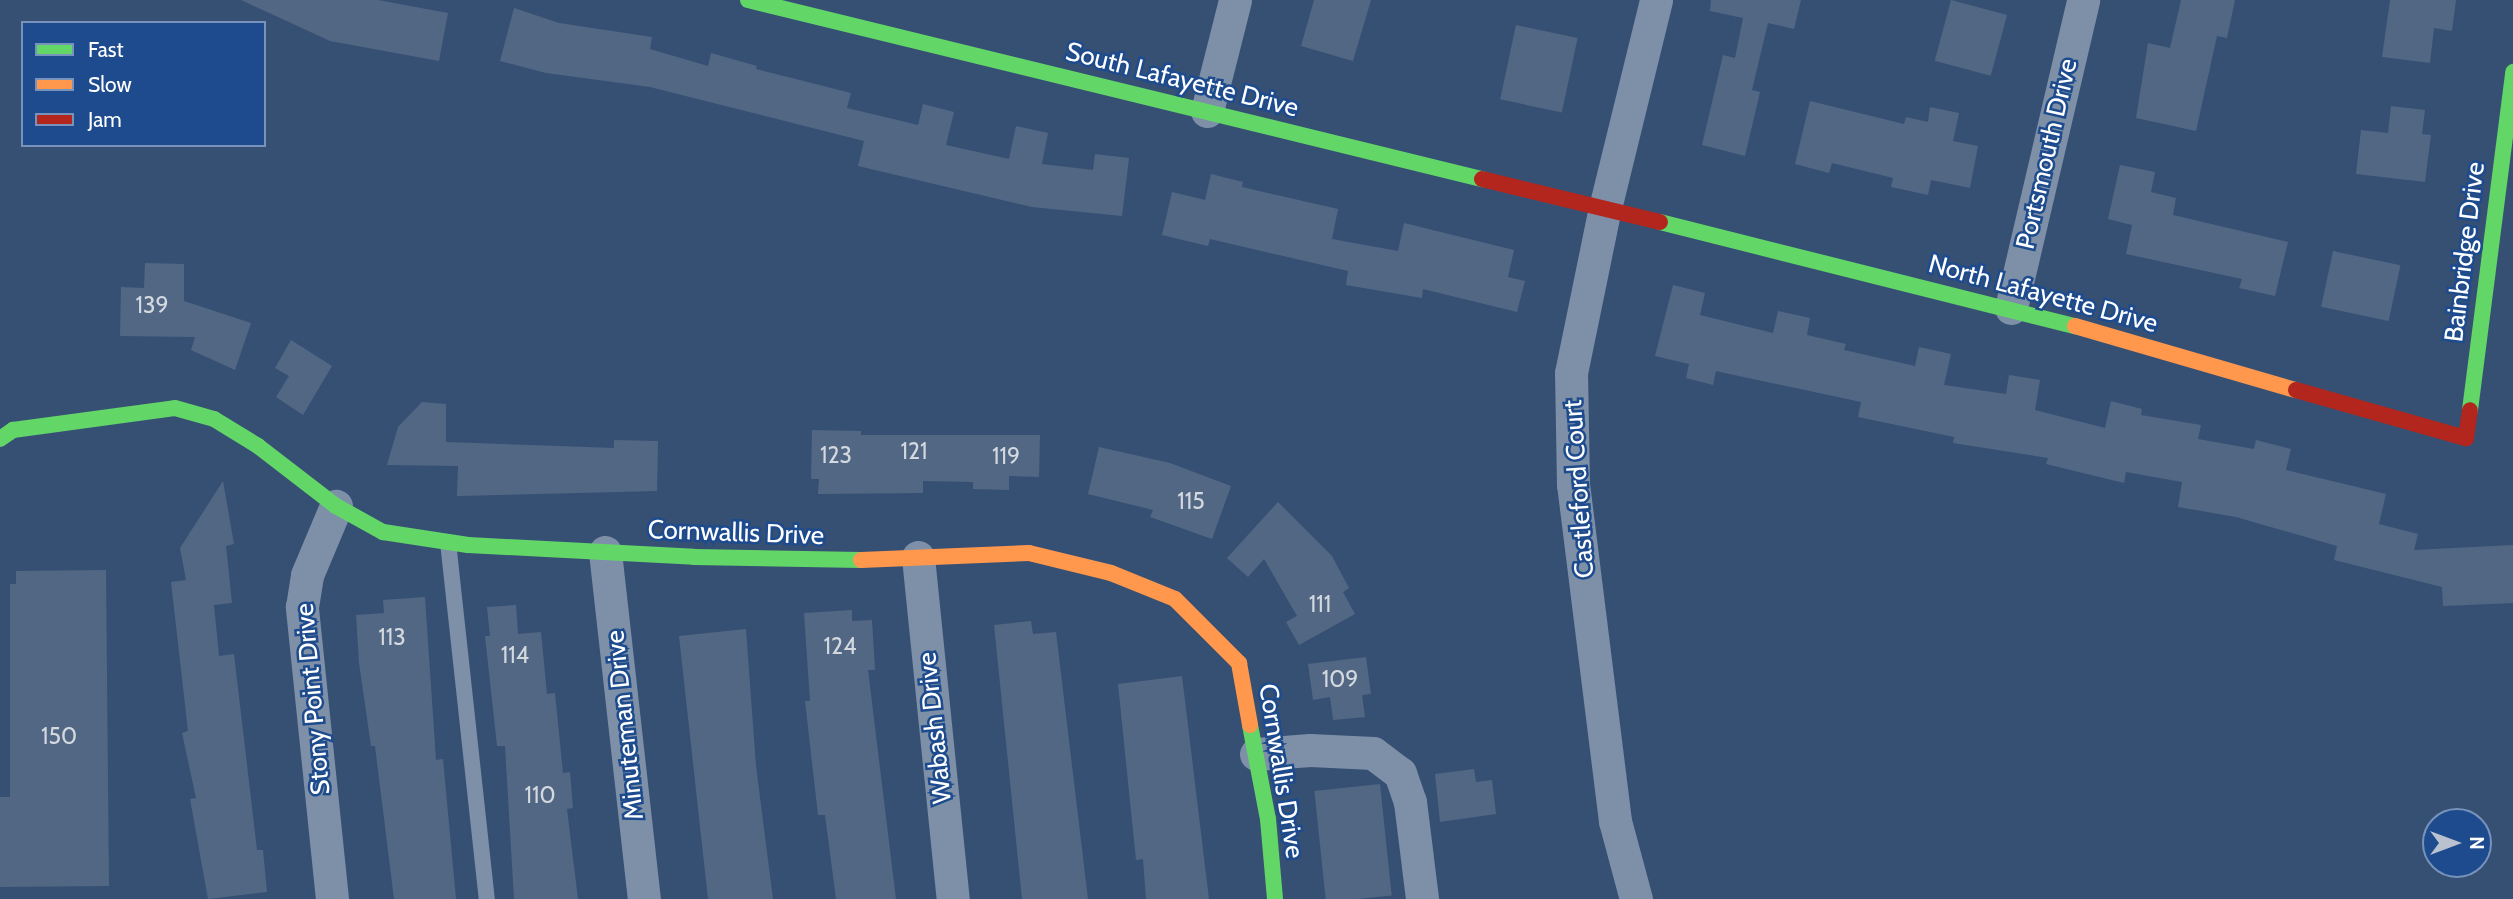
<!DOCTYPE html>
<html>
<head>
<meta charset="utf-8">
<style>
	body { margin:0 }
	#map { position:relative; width:2513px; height:899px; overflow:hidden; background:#365074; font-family:Cabin,sans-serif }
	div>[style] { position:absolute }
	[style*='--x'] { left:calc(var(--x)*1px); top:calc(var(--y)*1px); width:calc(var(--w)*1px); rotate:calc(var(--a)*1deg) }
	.building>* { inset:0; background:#526784; transform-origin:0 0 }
	.lane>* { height:16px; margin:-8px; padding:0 8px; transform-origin:8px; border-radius:8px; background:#7d90a7 }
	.street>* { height:33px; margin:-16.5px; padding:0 16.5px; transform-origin:16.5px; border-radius:16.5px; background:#7d90a7 }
	.fast>* { height:16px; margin:-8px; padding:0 8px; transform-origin:8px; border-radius:8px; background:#63d668 }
	.slow>* { height:16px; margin:-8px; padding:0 8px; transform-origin:8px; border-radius:8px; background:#ff974d }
	.jam>* { height:16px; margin:-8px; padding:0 8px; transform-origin:8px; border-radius:8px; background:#b3261e }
	span { translate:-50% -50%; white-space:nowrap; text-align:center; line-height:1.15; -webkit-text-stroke:5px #1d4b8d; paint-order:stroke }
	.number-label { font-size:23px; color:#d4d9e0 }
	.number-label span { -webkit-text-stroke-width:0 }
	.street-label { font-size:26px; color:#fff }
	.legend { position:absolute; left:21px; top:21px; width:245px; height:126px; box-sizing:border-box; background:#1d4b8d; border:2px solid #7793bb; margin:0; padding:9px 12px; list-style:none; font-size:21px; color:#fff }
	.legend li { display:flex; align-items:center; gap:14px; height:35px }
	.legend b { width:35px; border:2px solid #7793bb }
	.north { position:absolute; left:2422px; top:808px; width:70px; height:70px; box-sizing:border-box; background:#1d4b8d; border:2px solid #7793bb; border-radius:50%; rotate:90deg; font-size:19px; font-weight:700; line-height:28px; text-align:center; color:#fff }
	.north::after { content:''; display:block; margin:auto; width:24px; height:32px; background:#b9c2ce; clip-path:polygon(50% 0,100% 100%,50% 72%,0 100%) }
</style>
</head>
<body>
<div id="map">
	<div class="building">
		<div style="clip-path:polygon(241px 0,378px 0,448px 13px,439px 61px,330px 41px)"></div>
		<div style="clip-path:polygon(1314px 0,1371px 0,1353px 61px,1301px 46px)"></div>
		<div style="clip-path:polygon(1711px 0,1801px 0,1794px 29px,1768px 23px,1752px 90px,1760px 92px,1745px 156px,1702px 145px,1723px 55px,1735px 58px,1743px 18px,1710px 11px)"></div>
		<div style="left:1951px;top:0;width:58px;height:63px;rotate:15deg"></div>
		<div style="clip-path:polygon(2181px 0,2235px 0,2227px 38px,2217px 36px,2196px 131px,2136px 118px,2148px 43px,2170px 48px)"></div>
		<div style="clip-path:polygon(2390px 0,2456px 0,2452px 31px,2434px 28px,2430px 63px,2382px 57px)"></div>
		<div style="clip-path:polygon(514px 8px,559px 23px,652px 37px,650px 49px,708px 66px,711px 53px,757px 66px,756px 69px,851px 93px,847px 108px,918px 125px,923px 104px,954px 112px,946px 145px,1009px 159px,1016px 126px,1048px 133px,1042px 164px,1093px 170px,1095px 154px,1129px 158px,1122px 216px,1032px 207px,858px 166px,864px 141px,650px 87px,546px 73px,500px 61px)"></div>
		<div style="left:1516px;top:25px;width:63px;height:76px;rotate:12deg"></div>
		<div style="clip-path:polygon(1810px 101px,1904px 124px,1906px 117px,1928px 122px,1930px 107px,1959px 113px,1953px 141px,1978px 146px,1970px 188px,1931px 180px,1928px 195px,1891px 187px,1893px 178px,1832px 163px,1829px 173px,1795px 164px)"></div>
		<div style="clip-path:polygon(2391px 106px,2425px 110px,2422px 134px,2431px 135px,2425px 182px,2356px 174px,2361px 130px,2388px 133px)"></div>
		<div style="clip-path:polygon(2120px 165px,2155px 172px,2151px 192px,2176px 198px,2173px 215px,2288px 242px,2275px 296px,2239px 288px,2242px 279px,2126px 254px,2132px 225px,2108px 219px)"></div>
		<div style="clip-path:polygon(1211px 174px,1243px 182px,1242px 187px,1338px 209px,1332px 239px,1398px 251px,1404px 223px,1514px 250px,1508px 277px,1525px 281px,1517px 312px,1423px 289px,1422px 298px,1346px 285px,1348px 271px,1210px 239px,1208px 246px,1162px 235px,1172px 192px,1205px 200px)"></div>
		<div style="left:2333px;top:251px;width:69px;height:57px;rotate:12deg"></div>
		<div style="clip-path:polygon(145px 263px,184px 264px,184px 301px,251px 323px,235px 370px,191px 350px,195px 337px,120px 336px,121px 287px,144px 288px)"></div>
		<div style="clip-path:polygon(1673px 285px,1705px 293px,1700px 315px,1773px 333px,1778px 311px,1810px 318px,1807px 335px,1846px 344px,1844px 350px,1915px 366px,1919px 347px,1951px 354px,1944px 385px,2006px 394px,2009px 375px,2040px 380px,2035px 410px,2105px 428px,2111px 401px,2142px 409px,2141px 415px,2201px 425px,2198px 439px,2254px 449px,2256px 440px,2291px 449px,2286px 470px,2386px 494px,2379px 524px,2418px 534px,2414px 550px,2513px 545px,2513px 603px,2443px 606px,2442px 587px,2334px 560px,2337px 546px,2236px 517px,2178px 507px,2182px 482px,2126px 472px,2124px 483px,2046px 464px,2048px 458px,1953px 443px,1954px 437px,1858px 417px,1861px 402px,1734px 375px,1716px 371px,1713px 385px,1686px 378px,1689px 364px,1655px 356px)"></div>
		<div style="clip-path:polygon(291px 340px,332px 366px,303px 415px,276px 397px,289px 376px,275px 368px)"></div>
		<div style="clip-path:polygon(422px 402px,446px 404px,446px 442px,614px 448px,614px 440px,658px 441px,657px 491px,457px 496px,458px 466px,387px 465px,398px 427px)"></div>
		<div style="clip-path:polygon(812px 430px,861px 431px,861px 435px,1040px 435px,1039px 477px,1009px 476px,1009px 490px,973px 489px,973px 482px,923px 481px,923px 493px,818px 494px,819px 479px,811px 479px)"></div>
		<div style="clip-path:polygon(1099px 447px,1170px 463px,1231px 486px,1212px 539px,1150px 517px,1153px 510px,1088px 494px)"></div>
		<div style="clip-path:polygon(223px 481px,234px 544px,226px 546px,232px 603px,214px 605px,219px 656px,234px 654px,257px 850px,263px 850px,267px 892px,208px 899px,190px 799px,196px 798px,182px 733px,188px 731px,171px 582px,186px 580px,180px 548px)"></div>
		<div style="clip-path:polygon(1278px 502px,1332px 556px,1349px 588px,1343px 592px,1355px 614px,1299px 645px,1286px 622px,1297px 616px,1264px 559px,1248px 577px,1227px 558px)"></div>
		<div style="clip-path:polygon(106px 570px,109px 886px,0 887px,0 797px,10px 797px,10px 584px,16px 584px,16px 571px)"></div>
		<div style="clip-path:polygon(425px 597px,436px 760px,443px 759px,456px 899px,394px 899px,375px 746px,371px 746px,359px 663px,356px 615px,384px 613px,383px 600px)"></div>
		<div style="clip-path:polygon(516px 605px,518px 634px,541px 632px,547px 694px,555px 693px,563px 773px,570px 772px,573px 808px,567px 809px,578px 899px,514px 899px,505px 746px,497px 746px,485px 636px,490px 636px,487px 607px)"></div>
		<div style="clip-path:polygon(852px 610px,852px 621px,872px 620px,875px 670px,868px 670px,896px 899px,836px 899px,825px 815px,818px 815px,805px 701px,810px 701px,804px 613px)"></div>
		<div style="clip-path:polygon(1031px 621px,1033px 634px,1056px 632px,1088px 899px,1022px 899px,994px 625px)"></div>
		<div style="clip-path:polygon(746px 629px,756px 766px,773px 899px,708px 899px,679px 636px)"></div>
		<div style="clip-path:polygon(1366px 657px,1371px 694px,1362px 695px,1365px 717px,1333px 720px,1330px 697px,1313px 700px,1308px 664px)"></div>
		<div style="clip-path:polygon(1182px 676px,1209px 899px,1146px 899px,1143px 859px,1136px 860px,1118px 684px)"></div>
		<div style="clip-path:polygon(1474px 769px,1476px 782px,1492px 780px,1496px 814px,1440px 822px,1435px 774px)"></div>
		<div style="left:1380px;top:784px;width:112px;height:66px;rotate:84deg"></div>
	</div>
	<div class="lane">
		<div style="--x:448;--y:542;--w:359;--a:83.8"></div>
	</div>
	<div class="street">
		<div style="--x:1207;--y:111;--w:114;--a:-75.8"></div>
		<div style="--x:2011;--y:308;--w:316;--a:-76.8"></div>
		<div style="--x:605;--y:552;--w:349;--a:83.6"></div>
		<div style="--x:918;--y:557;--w:344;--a:84.2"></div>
		<div style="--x:1256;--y:754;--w:54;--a:-4.2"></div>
		<div style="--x:1310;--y:750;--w:63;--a:2.7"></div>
		<div style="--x:1373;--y:753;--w:34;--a:37"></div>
		<div style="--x:1400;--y:773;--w:31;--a:71"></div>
		<div style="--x:1410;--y:802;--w:98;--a:82.9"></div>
		<div style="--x:332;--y:899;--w:294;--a:-95.9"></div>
		<div style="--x:302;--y:607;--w:32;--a:-81"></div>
		<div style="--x:307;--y:575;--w:75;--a:-67.2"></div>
		<div style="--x:1636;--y:899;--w:81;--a:-105.1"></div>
		<div style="--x:1615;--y:821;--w:339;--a:-97.1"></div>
		<div style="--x:1573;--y:485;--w:112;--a:-91"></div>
		<div style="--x:1571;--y:373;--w:168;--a:-78.4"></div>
		<div style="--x:1605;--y:208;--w:214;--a:-76.2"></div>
	</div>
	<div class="fast">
		<div style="--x:748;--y:0;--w:756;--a:13.71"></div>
		<div style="--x:1660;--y:222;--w:428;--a:14.1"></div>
		<div style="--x:2470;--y:410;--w:341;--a:-82.7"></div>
		<div style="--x:0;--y:439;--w:16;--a:-35"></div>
		<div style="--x:13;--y:430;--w:163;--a:-7.7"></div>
		<div style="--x:175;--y:408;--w:41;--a:15.8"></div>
		<div style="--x:214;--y:419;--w:52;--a:31.5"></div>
		<div style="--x:258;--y:446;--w:98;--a:37.6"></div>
		<div style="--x:336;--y:506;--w:54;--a:29"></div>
		<div style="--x:383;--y:532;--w:86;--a:8.7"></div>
		<div style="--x:468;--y:545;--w:226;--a:3"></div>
		<div style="--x:694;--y:557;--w:167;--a:1"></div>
		<div style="--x:1250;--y:725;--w:96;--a:79.2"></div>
		<div style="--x:1268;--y:819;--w:80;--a:85"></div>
	</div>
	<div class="slow">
		<div style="--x:2075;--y:326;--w:230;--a:16.2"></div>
		<div style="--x:861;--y:560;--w:168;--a:-2.4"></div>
		<div style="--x:1029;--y:553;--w:84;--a:13.7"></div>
		<div style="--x:1111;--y:573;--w:69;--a:22.1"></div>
		<div style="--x:1175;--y:599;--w:91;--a:45"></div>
		<div style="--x:1239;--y:663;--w:63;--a:79.9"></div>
	</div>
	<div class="jam">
		<div style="--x:1482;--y:179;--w:183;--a:13.6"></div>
		<div style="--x:2296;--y:390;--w:177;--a:15.8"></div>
		<div style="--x:2466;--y:438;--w:28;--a:-82"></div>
	</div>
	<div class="number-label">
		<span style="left:152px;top:305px">139</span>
		<span style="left:914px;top:451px">121</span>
		<span style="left:836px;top:455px">123</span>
		<span style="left:1006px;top:456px">119</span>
		<span style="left:1191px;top:501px">115</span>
		<span style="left:1320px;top:604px">111</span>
		<span style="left:392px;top:637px">113</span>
		<span style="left:840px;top:646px">124</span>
		<span style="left:515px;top:655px">114</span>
		<span style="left:1340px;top:679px">109</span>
		<span style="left:59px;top:736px">150</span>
		<span style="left:540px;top:795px">110</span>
	</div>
	<div class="street-label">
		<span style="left:1182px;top:80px;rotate:14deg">South Lafayette Drive</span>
		<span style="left:2047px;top:154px;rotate:-77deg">Portsmouth Drive</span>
		<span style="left:2465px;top:252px;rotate:-83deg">Bainbridge Drive</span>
		<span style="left:2043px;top:294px;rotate:15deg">North Lafayette Drive</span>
		<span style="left:1579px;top:489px;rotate:-94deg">Castleford Court</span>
		<span style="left:736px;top:533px;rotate:2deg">Cornwallis Drive</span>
		<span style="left:313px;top:699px;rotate:-95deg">Stony Point Drive</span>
		<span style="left:625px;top:725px;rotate:-96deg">Minuteman Drive</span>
		<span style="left:935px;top:728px;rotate:-96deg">Wabash Drive</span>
		<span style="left:1281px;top:771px;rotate:81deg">Cornwallis Drive</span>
	</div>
	<ul class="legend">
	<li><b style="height:9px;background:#63d668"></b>Fast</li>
	<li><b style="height:9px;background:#ff974d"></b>Slow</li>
	<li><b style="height:9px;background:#b3261e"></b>Jam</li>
	</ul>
	<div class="north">N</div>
</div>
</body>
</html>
